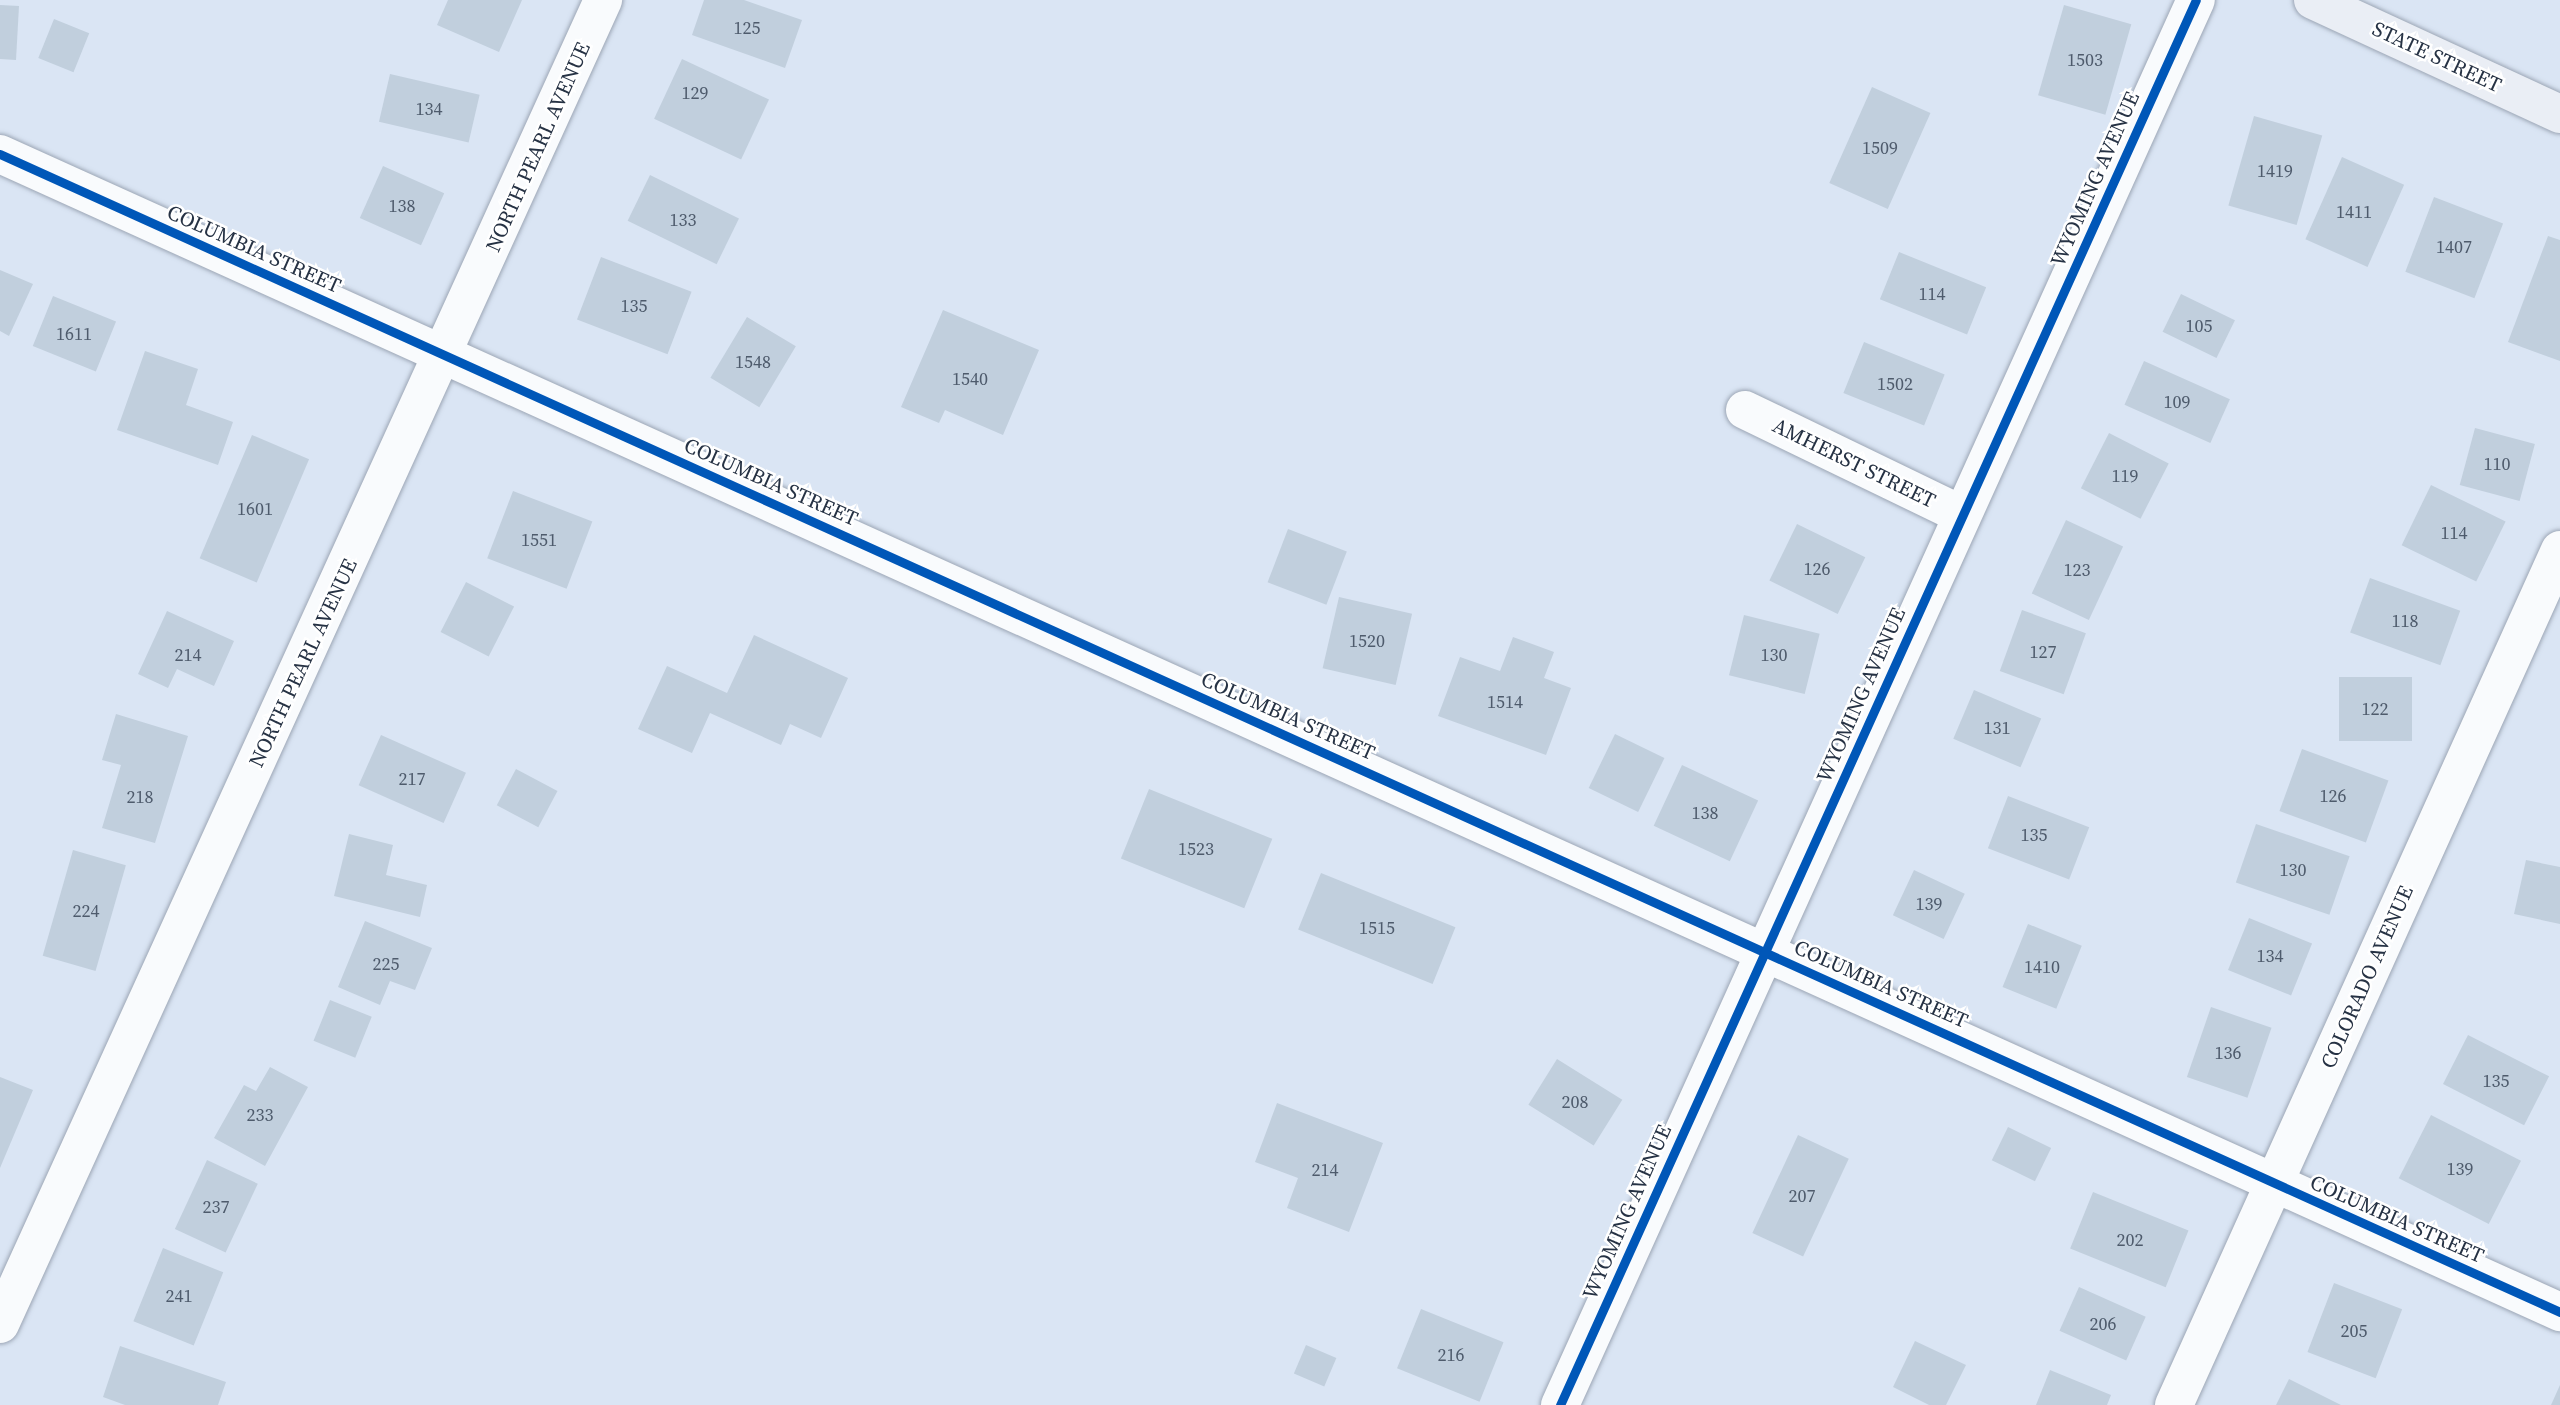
<!DOCTYPE html>
<html>
<head>
<meta charset="utf-8">
<style>
	body { margin:0 }
	#map { position:relative; width:2560px; height:1405px; overflow:hidden; background:#dae5f4; font-family:"Source Serif 4",serif }
	div>[style] { position:absolute }
	[style*='--x'] { left:calc(var(--x)*1px); top:calc(var(--y)*1px); width:calc(var(--w)*1px); rotate:calc(var(--a)*1deg) }
	.building>* { inset:0; background:#c1cfdd; transform-origin:0 0 }
	.roads { filter:drop-shadow(0 0 2px #9ca6b5) drop-shadow(0 0 2px #9ca6b5) }
	.minor>* { height:38px; margin:-19px; padding:0 19px; transform-origin:19px; border-radius:19px; background:#f9fbfd }
	.highway>* { height:38px; margin:-19px; padding:0 19px; transform-origin:19px; border-radius:19px; background:#eaeef5 }
	.cycleway>* { height:9px; margin:-4.5px; padding:0 4.5px; transform-origin:4.5px; border-radius:4.5px; background:#0057b8 }
	span { translate:-50% -50%; white-space:nowrap; text-align:center; line-height:1.15; -webkit-text-stroke:5px #fff; paint-order:stroke }
	.number-label { font-size:18px; color:#4e5b6c }
	.number-label span { -webkit-text-stroke-width:0 }
	.street-label { font-size:21px; color:#263244 }
</style>
</head>
<body>
<div id="map">
	<div class="building">
		<div style="clip-path:polygon(448px 0,522px 0,499px 52px,437px 25px)"></div>
		<div style="clip-path:polygon(704px 0,744px 0,802px 20px,785px 68px,692px 35px)"></div>
		<div style="clip-path:polygon(0 5px,19px 6px,16px 60px,0 59px)"></div>
		<div style="left:2064px;top:5px;width:70px;height:94px;rotate:16deg"></div>
		<div style="left:54px;top:19px;width:38px;height:42px;rotate:22deg"></div>
		<div style="left:682px;top:59px;width:96px;height:66px;rotate:25deg"></div>
		<div style="left:390px;top:74px;width:92px;height:49px;rotate:13deg"></div>
		<div style="left:1872px;top:87px;width:64px;height:105px;rotate:24deg"></div>
		<div style="left:2254px;top:116px;width:71px;height:93px;rotate:16deg"></div>
		<div style="left:2342px;top:157px;width:68px;height:90px;rotate:24deg"></div>
		<div style="left:383px;top:166px;width:67px;height:57px;rotate:24deg"></div>
		<div style="left:650px;top:175px;width:99px;height:51px;rotate:26deg"></div>
		<div style="left:2434px;top:197px;width:74px;height:80px;rotate:21deg"></div>
		<div style="clip-path:polygon(2548px 236px,2560px 240px,2560px 361px,2508px 342px)"></div>
		<div style="left:1899px;top:252px;width:94px;height:51px;rotate:22deg"></div>
		<div style="left:601px;top:257px;width:97px;height:67px;rotate:21deg"></div>
		<div style="clip-path:polygon(0 270px,33px 284px,9px 336px,0 331px)"></div>
		<div style="left:2181px;top:294px;width:60px;height:42px;rotate:26deg"></div>
		<div style="left:53px;top:296px;width:68px;height:54px;rotate:22deg"></div>
		<div style="clip-path:polygon(943px 310px,1039px 350px,1003px 435px,945px 410px,939px 423px,901px 407px)"></div>
		<div style="left:747px;top:317px;width:57px;height:71px;rotate:31deg"></div>
		<div style="left:1864px;top:342px;width:87px;height:55px;rotate:22deg"></div>
		<div style="clip-path:polygon(145px 351px,198px 369px,186px 405px,233px 422px,218px 465px,117px 430px)"></div>
		<div style="left:2144px;top:361px;width:94px;height:48px;rotate:24deg"></div>
		<div style="left:2475px;top:428px;width:62px;height:59px;rotate:15deg"></div>
		<div style="left:2109px;top:433px;width:67px;height:62px;rotate:27deg"></div>
		<div style="left:252px;top:435px;width:62px;height:134px;rotate:23deg"></div>
		<div style="left:2431px;top:485px;width:83px;height:67px;rotate:26deg"></div>
		<div style="left:513px;top:491px;width:85px;height:72px;rotate:21deg"></div>
		<div style="left:2066px;top:520px;width:63px;height:81px;rotate:25deg"></div>
		<div style="left:1797px;top:524px;width:76px;height:63px;rotate:26deg"></div>
		<div style="left:1288px;top:529px;width:63px;height:57px;rotate:21deg"></div>
		<div style="left:2370px;top:578px;width:96px;height:58px;rotate:20deg"></div>
		<div style="left:466px;top:582px;width:54px;height:56px;rotate:27deg"></div>
		<div style="left:1339px;top:597px;width:75px;height:73px;rotate:13deg"></div>
		<div style="left:2022px;top:610px;width:68px;height:65px;rotate:20deg"></div>
		<div style="clip-path:polygon(167px 611px,234px 641px,214px 686px,177px 669px,168px 688px,138px 674px)"></div>
		<div style="left:1744px;top:615px;width:78px;height:62px;rotate:14deg"></div>
		<div style="clip-path:polygon(754px 635px,848px 678px,821px 738px,790px 724px,781px 745px,710px 713px,692px 753px,638px 729px,667px 666px,727px 693px)"></div>
		<div style="clip-path:polygon(1513px 637px,1554px 652px,1544px 678px,1571px 688px,1546px 755px,1438px 716px,1460px 657px,1500px 671px)"></div>
		<div style="left:2339px;top:677px;width:73px;height:64px"></div>
		<div style="left:1974px;top:690px;width:73px;height:53px;rotate:23deg"></div>
		<div style="clip-path:polygon(116px 714px,188px 736px,155px 843px,102px 828px,121px 765px,102px 760px)"></div>
		<div style="left:1615px;top:734px;width:55px;height:60px;rotate:26deg"></div>
		<div style="left:381px;top:735px;width:93px;height:55px;rotate:24deg"></div>
		<div style="left:2302px;top:749px;width:92px;height:66px;rotate:20deg"></div>
		<div style="left:1682px;top:765px;width:84px;height:67px;rotate:25deg"></div>
		<div style="left:516px;top:769px;width:47px;height:41px;rotate:28deg"></div>
		<div style="left:1149px;top:789px;width:133px;height:75px;rotate:22deg"></div>
		<div style="left:2008px;top:796px;width:87px;height:56px;rotate:21deg"></div>
		<div style="left:2256px;top:824px;width:99px;height:62px;rotate:19deg"></div>
		<div style="clip-path:polygon(349px 834px,393px 845px,386px 875px,427px 885px,420px 917px,334px 896px)"></div>
		<div style="left:73px;top:850px;width:55px;height:110px;rotate:16deg"></div>
		<div style="clip-path:polygon(2526px 860px,2560px 867px,2560px 924px,2514px 914px)"></div>
		<div style="left:1914px;top:870px;width:56px;height:50px;rotate:25deg"></div>
		<div style="left:1321px;top:873px;width:145px;height:61px;rotate:22deg"></div>
		<div style="left:2249px;top:918px;width:68px;height:56px;rotate:22deg"></div>
		<div style="clip-path:polygon(365px 921px,432px 948px,415px 990px,390px 981px,380px 1005px,338px 987px)"></div>
		<div style="left:2028px;top:924px;width:58px;height:68px;rotate:22deg"></div>
		<div style="left:330px;top:1000px;width:45px;height:44px;rotate:22deg"></div>
		<div style="left:2211px;top:1007px;width:64px;height:74px;rotate:19deg"></div>
		<div style="left:2468px;top:1035px;width:91px;height:55px;rotate:27deg"></div>
		<div style="left:1557px;top:1059px;width:77px;height:54px;rotate:32deg"></div>
		<div style="clip-path:polygon(270px 1067px,308px 1087px,265px 1166px,214px 1138px,244px 1085px,256px 1091px)"></div>
		<div style="clip-path:polygon(0 1077px,33px 1090px,0 1168px)"></div>
		<div style="clip-path:polygon(1277px 1103px,1383px 1143px,1349px 1232px,1287px 1208px,1298px 1178px,1255px 1162px)"></div>
		<div style="left:2431px;top:1115px;width:101px;height:71px;rotate:27deg"></div>
		<div style="left:2008px;top:1127px;width:48px;height:37px;rotate:26deg"></div>
		<div style="left:1798px;top:1135px;width:56px;height:108px;rotate:25deg"></div>
		<div style="left:207px;top:1160px;width:56px;height:76px;rotate:25deg"></div>
		<div style="left:2093px;top:1192px;width:103px;height:61px;rotate:22deg"></div>
		<div style="left:163px;top:1248px;width:65px;height:79px;rotate:22deg"></div>
		<div style="left:2334px;top:1283px;width:73px;height:74px;rotate:21deg"></div>
		<div style="left:2079px;top:1287px;width:73px;height:48px;rotate:24deg"></div>
		<div style="left:1421px;top:1309px;width:89px;height:64px;rotate:22deg"></div>
		<div style="clip-path:polygon(1915px 1341px,1966px 1365px,1946px 1405px,1929px 1405px,1893px 1387px)"></div>
		<div style="left:1306px;top:1345px;width:33px;height:31px;rotate:23deg"></div>
		<div style="clip-path:polygon(120px 1346px,226px 1382px,218px 1405px,125px 1405px,103px 1397px)"></div>
		<div style="clip-path:polygon(2050px 1370px,2111px 1395px,2107px 1405px,2036px 1405px)"></div>
		<div style="clip-path:polygon(2289px 1379px,2341px 1405px,2276px 1405px)"></div>
		<div style="clip-path:polygon(2560px 1385px,2560px 1405px,2551px 1405px)"></div>
	</div>
	<div class="roads">
		<div class="minor">
			<div style="--x:0;--y:154;--w:2810;--a:24.34"></div>
			<div style="--x:1745;--y:410;--w:241;--a:25.8"></div>
			<div style="--x:0;--y:1324;--w:1455;--a:-65.51"></div>
			<div style="--x:1560;--y:1405;--w:1542;--a:-65.65"></div>
			<div style="--x:2174;--y:1405;--w:938;--a:-65.7"></div>
		</div>
		<div class="highway">
			<div style="--x:2313;--y:0;--w:272;--a:24.8"></div>
		</div>
	</div>
	<div class="cycleway">
		<div style="--x:0;--y:154;--w:2810;--a:24.34"></div>
		<div style="--x:1560;--y:1405;--w:1542;--a:-65.65"></div>
	</div>
	<div class="number-label">
		<span style="left:747px;top:28px">125</span>
		<span style="left:2085px;top:60px">1503</span>
		<span style="left:695px;top:93px">129</span>
		<span style="left:429px;top:109px">134</span>
		<span style="left:1880px;top:148px">1509</span>
		<span style="left:2275px;top:171px">1419</span>
		<span style="left:402px;top:206px">138</span>
		<span style="left:2354px;top:212px">1411</span>
		<span style="left:683px;top:220px">133</span>
		<span style="left:2454px;top:247px">1407</span>
		<span style="left:1932px;top:294px">114</span>
		<span style="left:634px;top:306px">135</span>
		<span style="left:2199px;top:326px">105</span>
		<span style="left:74px;top:334px">1611</span>
		<span style="left:753px;top:362px">1548</span>
		<span style="left:970px;top:379px">1540</span>
		<span style="left:1895px;top:384px">1502</span>
		<span style="left:2177px;top:402px">109</span>
		<span style="left:2497px;top:464px">110</span>
		<span style="left:2125px;top:476px">119</span>
		<span style="left:255px;top:509px">1601</span>
		<span style="left:2454px;top:533px">114</span>
		<span style="left:539px;top:540px">1551</span>
		<span style="left:1817px;top:569px">126</span>
		<span style="left:2077px;top:570px">123</span>
		<span style="left:2405px;top:621px">118</span>
		<span style="left:1367px;top:641px">1520</span>
		<span style="left:2043px;top:652px">127</span>
		<span style="left:188px;top:655px">214</span>
		<span style="left:1774px;top:655px">130</span>
		<span style="left:1505px;top:702px">1514</span>
		<span style="left:2375px;top:709px">122</span>
		<span style="left:1997px;top:728px">131</span>
		<span style="left:412px;top:779px">217</span>
		<span style="left:2333px;top:796px">126</span>
		<span style="left:140px;top:797px">218</span>
		<span style="left:1705px;top:813px">138</span>
		<span style="left:2034px;top:835px">135</span>
		<span style="left:1196px;top:849px">1523</span>
		<span style="left:2293px;top:870px">130</span>
		<span style="left:1929px;top:904px">139</span>
		<span style="left:86px;top:911px">224</span>
		<span style="left:1377px;top:928px">1515</span>
		<span style="left:2270px;top:956px">134</span>
		<span style="left:386px;top:964px">225</span>
		<span style="left:2042px;top:967px">1410</span>
		<span style="left:2228px;top:1053px">136</span>
		<span style="left:2496px;top:1081px">135</span>
		<span style="left:1575px;top:1102px">208</span>
		<span style="left:260px;top:1115px">233</span>
		<span style="left:2460px;top:1169px">139</span>
		<span style="left:1325px;top:1170px">214</span>
		<span style="left:1802px;top:1196px">207</span>
		<span style="left:216px;top:1207px">237</span>
		<span style="left:2130px;top:1240px">202</span>
		<span style="left:179px;top:1296px">241</span>
		<span style="left:2103px;top:1324px">206</span>
		<span style="left:2354px;top:1331px">205</span>
		<span style="left:1451px;top:1355px">216</span>
	</div>
	<div class="street-label">
		<span style="left:2437px;top:57px;rotate:25deg">STATE STREET</span>
		<span style="left:538px;top:147px;rotate:-66deg">NORTH PEARL AVENUE</span>
		<span style="left:2095px;top:179px;rotate:-66deg">WYOMING AVENUE</span>
		<span style="left:254px;top:249px;rotate:24deg">COLUMBIA STREET</span>
		<span style="left:1854px;top:463px;rotate:26deg">AMHERST STREET</span>
		<span style="left:771px;top:482px;rotate:24deg">COLUMBIA STREET</span>
		<span style="left:303px;top:663px;rotate:-65deg">NORTH PEARL AVENUE</span>
		<span style="left:1861px;top:695px;rotate:-66deg">WYOMING AVENUE</span>
		<span style="left:1288px;top:716px;rotate:24deg">COLUMBIA STREET</span>
		<span style="left:2367px;top:977px;rotate:-66deg">COLORADO AVENUE</span>
		<span style="left:1881px;top:984px;rotate:24deg">COLUMBIA STREET</span>
		<span style="left:1627px;top:1212px;rotate:-66deg">WYOMING AVENUE</span>
		<span style="left:2397px;top:1219px;rotate:24deg">COLUMBIA STREET</span>
	</div>
</div>
</body>
</html>
